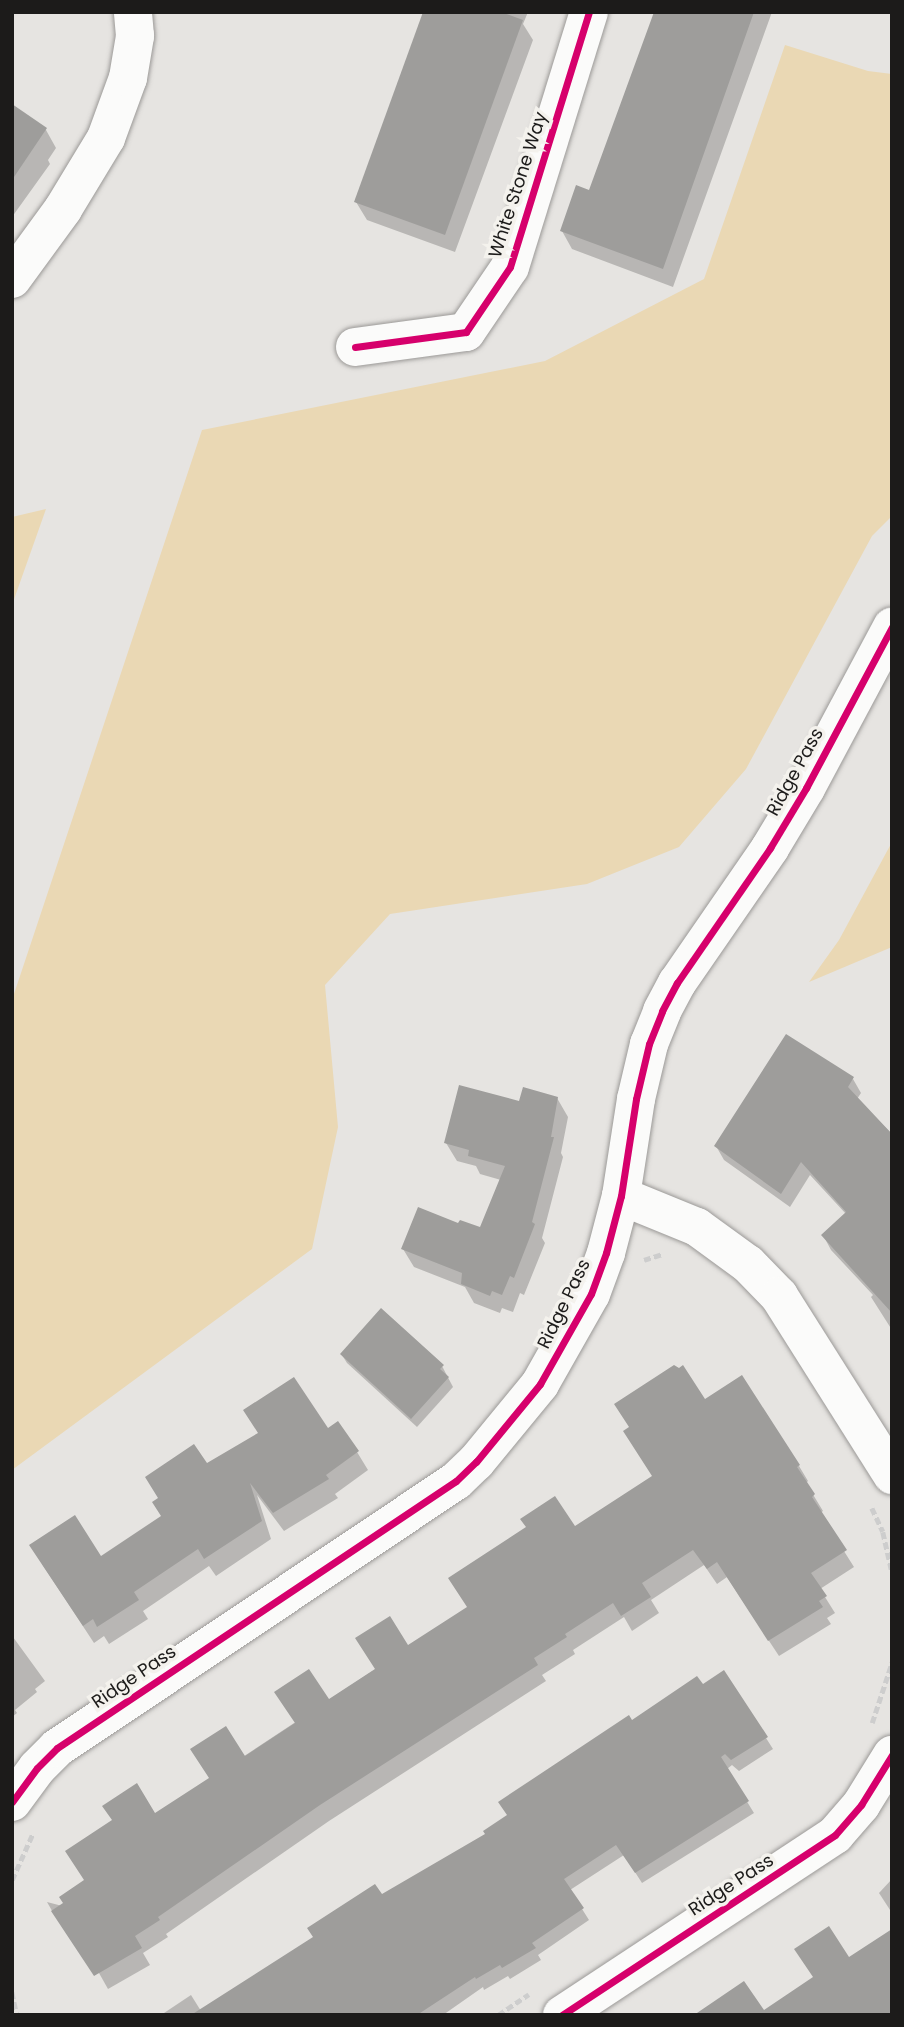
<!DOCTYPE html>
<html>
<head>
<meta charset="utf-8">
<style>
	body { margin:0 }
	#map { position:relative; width:904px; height:2027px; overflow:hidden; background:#e6e4e1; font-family:Poppins,sans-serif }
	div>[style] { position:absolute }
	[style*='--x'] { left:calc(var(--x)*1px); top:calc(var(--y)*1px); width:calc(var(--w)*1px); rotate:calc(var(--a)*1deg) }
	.green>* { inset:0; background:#ead8b4 }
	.shadow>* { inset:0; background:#0003 }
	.building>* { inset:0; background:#9e9d9b }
	.path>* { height:4.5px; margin-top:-2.25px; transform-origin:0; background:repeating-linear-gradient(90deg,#cdcdcd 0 7px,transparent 0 10.5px) }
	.roads { filter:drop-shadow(0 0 2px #9b9997) drop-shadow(0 0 2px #9b9997) }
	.minor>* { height:38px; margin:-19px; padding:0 19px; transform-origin:19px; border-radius:19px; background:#fbfbfa }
	.cycleway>* { height:7px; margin:-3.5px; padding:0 3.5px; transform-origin:3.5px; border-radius:3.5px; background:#d6006c }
	span { translate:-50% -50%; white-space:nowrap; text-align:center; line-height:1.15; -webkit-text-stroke:7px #f4f2ed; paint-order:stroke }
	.street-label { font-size:18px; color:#1c1b1a }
	.frame { position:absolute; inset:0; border:14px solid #1c1b1a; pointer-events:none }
</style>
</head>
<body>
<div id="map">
	<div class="green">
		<div style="clip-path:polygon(785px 45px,868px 71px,892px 74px,892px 516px,872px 536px,746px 769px,679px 847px,587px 884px,390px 914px,325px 985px,338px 1127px,312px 1249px,12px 1470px,12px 1000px,202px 430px,545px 361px,704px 279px)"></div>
		<div style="clip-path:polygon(46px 509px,12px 605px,12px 517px)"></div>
		<div style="clip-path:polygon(892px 842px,892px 947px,809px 982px,839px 940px)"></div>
	</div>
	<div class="shadow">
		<div style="clip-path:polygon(425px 12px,528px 12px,523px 24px,533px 40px,455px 252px,367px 220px,356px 202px)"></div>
		<div style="clip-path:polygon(655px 12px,772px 12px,673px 287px,572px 249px,562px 231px,590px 192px)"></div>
		<div style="clip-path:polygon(12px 106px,46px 130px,56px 148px,48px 160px,50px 164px,12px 217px)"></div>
		<div style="clip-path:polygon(853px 1079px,861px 1093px,857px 1099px,892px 1134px,892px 1330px,871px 1297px,873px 1295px,831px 1250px,823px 1235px,846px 1214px,810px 1175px,790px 1207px,724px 1160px,716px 1146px)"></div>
		<div style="clip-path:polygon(557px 1098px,568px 1117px,561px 1153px,563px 1157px,542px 1238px,545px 1243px,524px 1295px,520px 1293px,513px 1312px,502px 1308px,500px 1313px,474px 1303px,465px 1287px,414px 1267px,403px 1249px,459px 1225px,481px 1230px,501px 1180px,480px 1174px,476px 1166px,457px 1161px,446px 1143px,521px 1103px)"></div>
		<div style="clip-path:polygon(342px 1355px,442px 1366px,453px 1387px,417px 1427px,347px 1363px)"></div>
		<div style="clip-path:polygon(705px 1401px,799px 1466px,808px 1481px,806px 1483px,823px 1511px,820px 1513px,854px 1567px,820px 1589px,835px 1613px,827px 1618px,831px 1624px,779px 1656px,727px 1577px,717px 1584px,704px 1565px,651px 1600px,659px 1613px,632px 1631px,624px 1617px,573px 1650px,575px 1654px,542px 1675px,546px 1681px,329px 1821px,166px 1934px,168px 1937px,143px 1953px,150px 1965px,108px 1989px,99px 1973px,100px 1965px,55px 1916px,47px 1902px,70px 1908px,86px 1881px,155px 1815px,468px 1608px,575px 1529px,654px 1477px)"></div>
		<div style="clip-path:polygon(327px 1431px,357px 1452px,368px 1470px,335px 1494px,338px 1498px,284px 1531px,257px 1495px,271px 1539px,216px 1576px,209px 1566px,143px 1611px,148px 1619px,109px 1644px,104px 1636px,94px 1643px,42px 1564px,101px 1558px,163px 1517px,206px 1466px)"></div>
		<div style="clip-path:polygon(13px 1637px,45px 1681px,35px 1689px,37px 1692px,15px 1710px,17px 1713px,12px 1717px)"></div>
		<div style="clip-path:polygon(702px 1687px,766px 1738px,773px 1749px,739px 1771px,732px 1765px,727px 1769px,754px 1813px,642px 1883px,624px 1855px,570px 1890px,589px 1920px,538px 1955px,541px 1960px,510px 1979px,508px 1976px,484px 1990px,483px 1987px,443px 2015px,161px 2015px,191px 1995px,201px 2011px,381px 1897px,487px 1834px,631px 1722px)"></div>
		<div style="clip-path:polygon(892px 1879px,892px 1913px,879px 1893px)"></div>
	</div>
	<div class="building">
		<div style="clip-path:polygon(423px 12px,501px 12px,523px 20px,445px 235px,354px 202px)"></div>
		<div style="clip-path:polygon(654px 12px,754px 12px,663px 269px,560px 231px,576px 185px,589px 190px)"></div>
		<div style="clip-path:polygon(12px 104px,47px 128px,12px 180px)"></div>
		<div style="clip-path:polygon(786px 1034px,854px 1077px,848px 1087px,892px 1134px,892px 1313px,821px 1235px,846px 1212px,801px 1162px,781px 1194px,714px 1146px)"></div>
		<div style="clip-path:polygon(459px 1085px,519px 1101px,523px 1087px,558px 1097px,551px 1137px,554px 1137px,532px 1222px,535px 1224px,514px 1278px,510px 1276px,502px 1295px,492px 1291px,490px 1296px,461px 1284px,462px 1273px,401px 1249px,418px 1207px,458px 1223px,460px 1220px,480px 1227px,505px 1166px,468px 1156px,469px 1150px,444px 1143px)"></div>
		<div style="clip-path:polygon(381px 1308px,444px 1365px,440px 1369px,449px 1377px,411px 1419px,340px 1354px)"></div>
		<div style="clip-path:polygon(674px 1365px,679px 1368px,683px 1365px,705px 1399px,742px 1375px,800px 1465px,797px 1467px,815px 1494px,812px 1497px,847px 1550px,811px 1573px,827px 1596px,819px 1601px,823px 1607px,768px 1641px,717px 1562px,707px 1569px,693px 1550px,642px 1583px,651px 1597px,621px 1616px,613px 1603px,565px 1634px,567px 1637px,534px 1658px,538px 1665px,320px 1805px,158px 1917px,160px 1920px,135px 1936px,142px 1948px,94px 1976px,51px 1911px,63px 1903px,59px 1897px,84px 1880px,65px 1851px,112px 1820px,102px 1806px,137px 1783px,155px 1813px,209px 1778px,190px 1749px,226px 1726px,245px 1756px,295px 1723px,274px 1692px,283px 1686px,309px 1669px,329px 1699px,375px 1669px,355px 1638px,390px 1616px,408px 1645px,467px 1607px,448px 1578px,526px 1527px,520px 1519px,555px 1496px,575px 1526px,652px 1476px,623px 1431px,629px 1427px,614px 1404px)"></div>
		<div style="clip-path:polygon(294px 1377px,328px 1428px,338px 1421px,359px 1451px,326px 1475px,329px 1479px,273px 1513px,250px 1483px,262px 1521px,204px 1559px,198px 1549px,134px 1592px,139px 1600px,97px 1627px,93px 1619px,83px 1626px,29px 1545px,75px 1515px,101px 1556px,161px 1516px,152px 1502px,158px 1498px,145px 1477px,194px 1444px,207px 1463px,258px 1433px,243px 1410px)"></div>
		<div style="clip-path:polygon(724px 1670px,768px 1737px,731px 1760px,725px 1754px,721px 1757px,749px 1801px,635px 1873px,616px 1845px,564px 1879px,584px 1908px,532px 1943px,536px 1948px,502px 1968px,500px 1965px,476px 1979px,475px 1977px,417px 2015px,191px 2015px,313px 1937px,307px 1928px,375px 1884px,382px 1894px,485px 1834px,483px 1831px,507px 1815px,498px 1802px,629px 1715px,632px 1720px,697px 1676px,703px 1684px)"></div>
		<div style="clip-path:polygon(829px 1926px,849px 1957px,892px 1929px,892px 2015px,694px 2015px,744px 1981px,764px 2010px,813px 1977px,794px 1949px)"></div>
	</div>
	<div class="path">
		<div style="--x:644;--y:1260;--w:19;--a:-18"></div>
		<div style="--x:872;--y:1508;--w:26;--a:65"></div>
		<div style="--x:883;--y:1532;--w:41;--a:77.3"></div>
		<div style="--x:872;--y:1723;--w:64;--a:-71.8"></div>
		<div style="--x:12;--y:1880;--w:51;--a:-65.9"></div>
		<div style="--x:12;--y:1992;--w:24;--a:78"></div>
		<div style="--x:498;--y:2015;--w:37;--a:-34"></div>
	</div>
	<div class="roads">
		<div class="minor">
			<div style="--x:12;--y:279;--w:87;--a:-53.9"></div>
			<div style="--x:63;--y:209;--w:83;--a:-58.8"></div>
			<div style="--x:106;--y:138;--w:64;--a:-69.9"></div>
			<div style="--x:128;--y:78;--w:43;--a:-80.5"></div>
			<div style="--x:135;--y:36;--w:24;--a:-95"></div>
			<div style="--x:355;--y:347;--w:112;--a:-7.7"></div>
			<div style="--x:466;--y:332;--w:78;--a:-55.9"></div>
			<div style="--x:510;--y:267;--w:267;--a:-72.8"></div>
			<div style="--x:621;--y:1196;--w:82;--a:22.2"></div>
			<div style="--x:697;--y:1227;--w:63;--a:36"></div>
			<div style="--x:748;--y:1264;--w:45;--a:45.9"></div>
			<div style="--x:779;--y:1296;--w:212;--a:57.7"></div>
			<div style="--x:12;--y:1802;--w:42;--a:-53.7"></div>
			<div style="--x:37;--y:1768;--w:28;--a:-45"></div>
			<div style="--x:57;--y:1748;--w:480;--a:-33.8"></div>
			<div style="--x:456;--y:1481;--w:28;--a:-44"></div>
			<div style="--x:476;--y:1462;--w:101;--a:-50.6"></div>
			<div style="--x:540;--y:1384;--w:103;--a:-60.5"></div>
			<div style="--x:591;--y:1294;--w:44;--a:-69.9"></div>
			<div style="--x:606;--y:1253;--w:59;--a:-75.3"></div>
			<div style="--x:621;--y:1196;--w:98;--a:-81.2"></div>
			<div style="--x:636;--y:1099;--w:57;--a:-76.7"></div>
			<div style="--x:649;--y:1044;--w:35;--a:-68"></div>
			<div style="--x:662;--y:1011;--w:32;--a:-62"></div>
			<div style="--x:677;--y:983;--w:164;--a:-55.4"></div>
			<div style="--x:770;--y:848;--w:70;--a:-59"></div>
			<div style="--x:806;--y:788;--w:183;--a:-61.9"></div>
			<div style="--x:562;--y:2015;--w:327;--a:-33.4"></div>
			<div style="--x:835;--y:1835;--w:40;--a:-49"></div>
			<div style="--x:861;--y:1805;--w:59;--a:-58.2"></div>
		</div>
	</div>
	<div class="cycleway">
		<div style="--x:355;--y:347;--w:112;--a:-7.7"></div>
		<div style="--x:466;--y:332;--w:78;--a:-55.9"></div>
		<div style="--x:510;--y:267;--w:267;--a:-72.8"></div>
		<div style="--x:12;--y:1802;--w:42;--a:-53.7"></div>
		<div style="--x:37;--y:1768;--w:28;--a:-45"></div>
		<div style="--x:57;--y:1748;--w:480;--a:-33.8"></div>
		<div style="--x:456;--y:1481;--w:28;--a:-44"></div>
		<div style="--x:476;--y:1462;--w:101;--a:-50.6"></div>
		<div style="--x:540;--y:1384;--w:103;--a:-60.5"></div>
		<div style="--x:591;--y:1294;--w:44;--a:-69.9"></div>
		<div style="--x:606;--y:1253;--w:59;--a:-75.3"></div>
		<div style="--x:621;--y:1196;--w:98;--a:-81.2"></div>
		<div style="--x:636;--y:1099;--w:57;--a:-76.7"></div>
		<div style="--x:649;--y:1044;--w:35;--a:-68"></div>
		<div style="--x:662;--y:1011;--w:32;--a:-62"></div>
		<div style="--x:677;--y:983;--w:164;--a:-55.4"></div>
		<div style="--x:770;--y:848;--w:70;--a:-59"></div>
		<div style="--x:806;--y:788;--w:183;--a:-61.9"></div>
		<div style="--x:562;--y:2015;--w:327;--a:-33.4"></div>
		<div style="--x:835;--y:1835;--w:40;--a:-49"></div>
		<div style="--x:861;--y:1805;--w:59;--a:-58.2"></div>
	</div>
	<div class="street-label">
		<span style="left:518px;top:185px;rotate:-72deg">White Stone Way</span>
		<span style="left:795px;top:772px;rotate:-61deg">Ridge Pass</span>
		<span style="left:564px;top:1304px;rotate:-64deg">Ridge Pass</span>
		<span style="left:134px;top:1677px;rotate:-34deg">Ridge Pass</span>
		<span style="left:731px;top:1885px;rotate:-33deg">Ridge Pass</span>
	</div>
	<div class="frame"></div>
</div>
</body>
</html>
